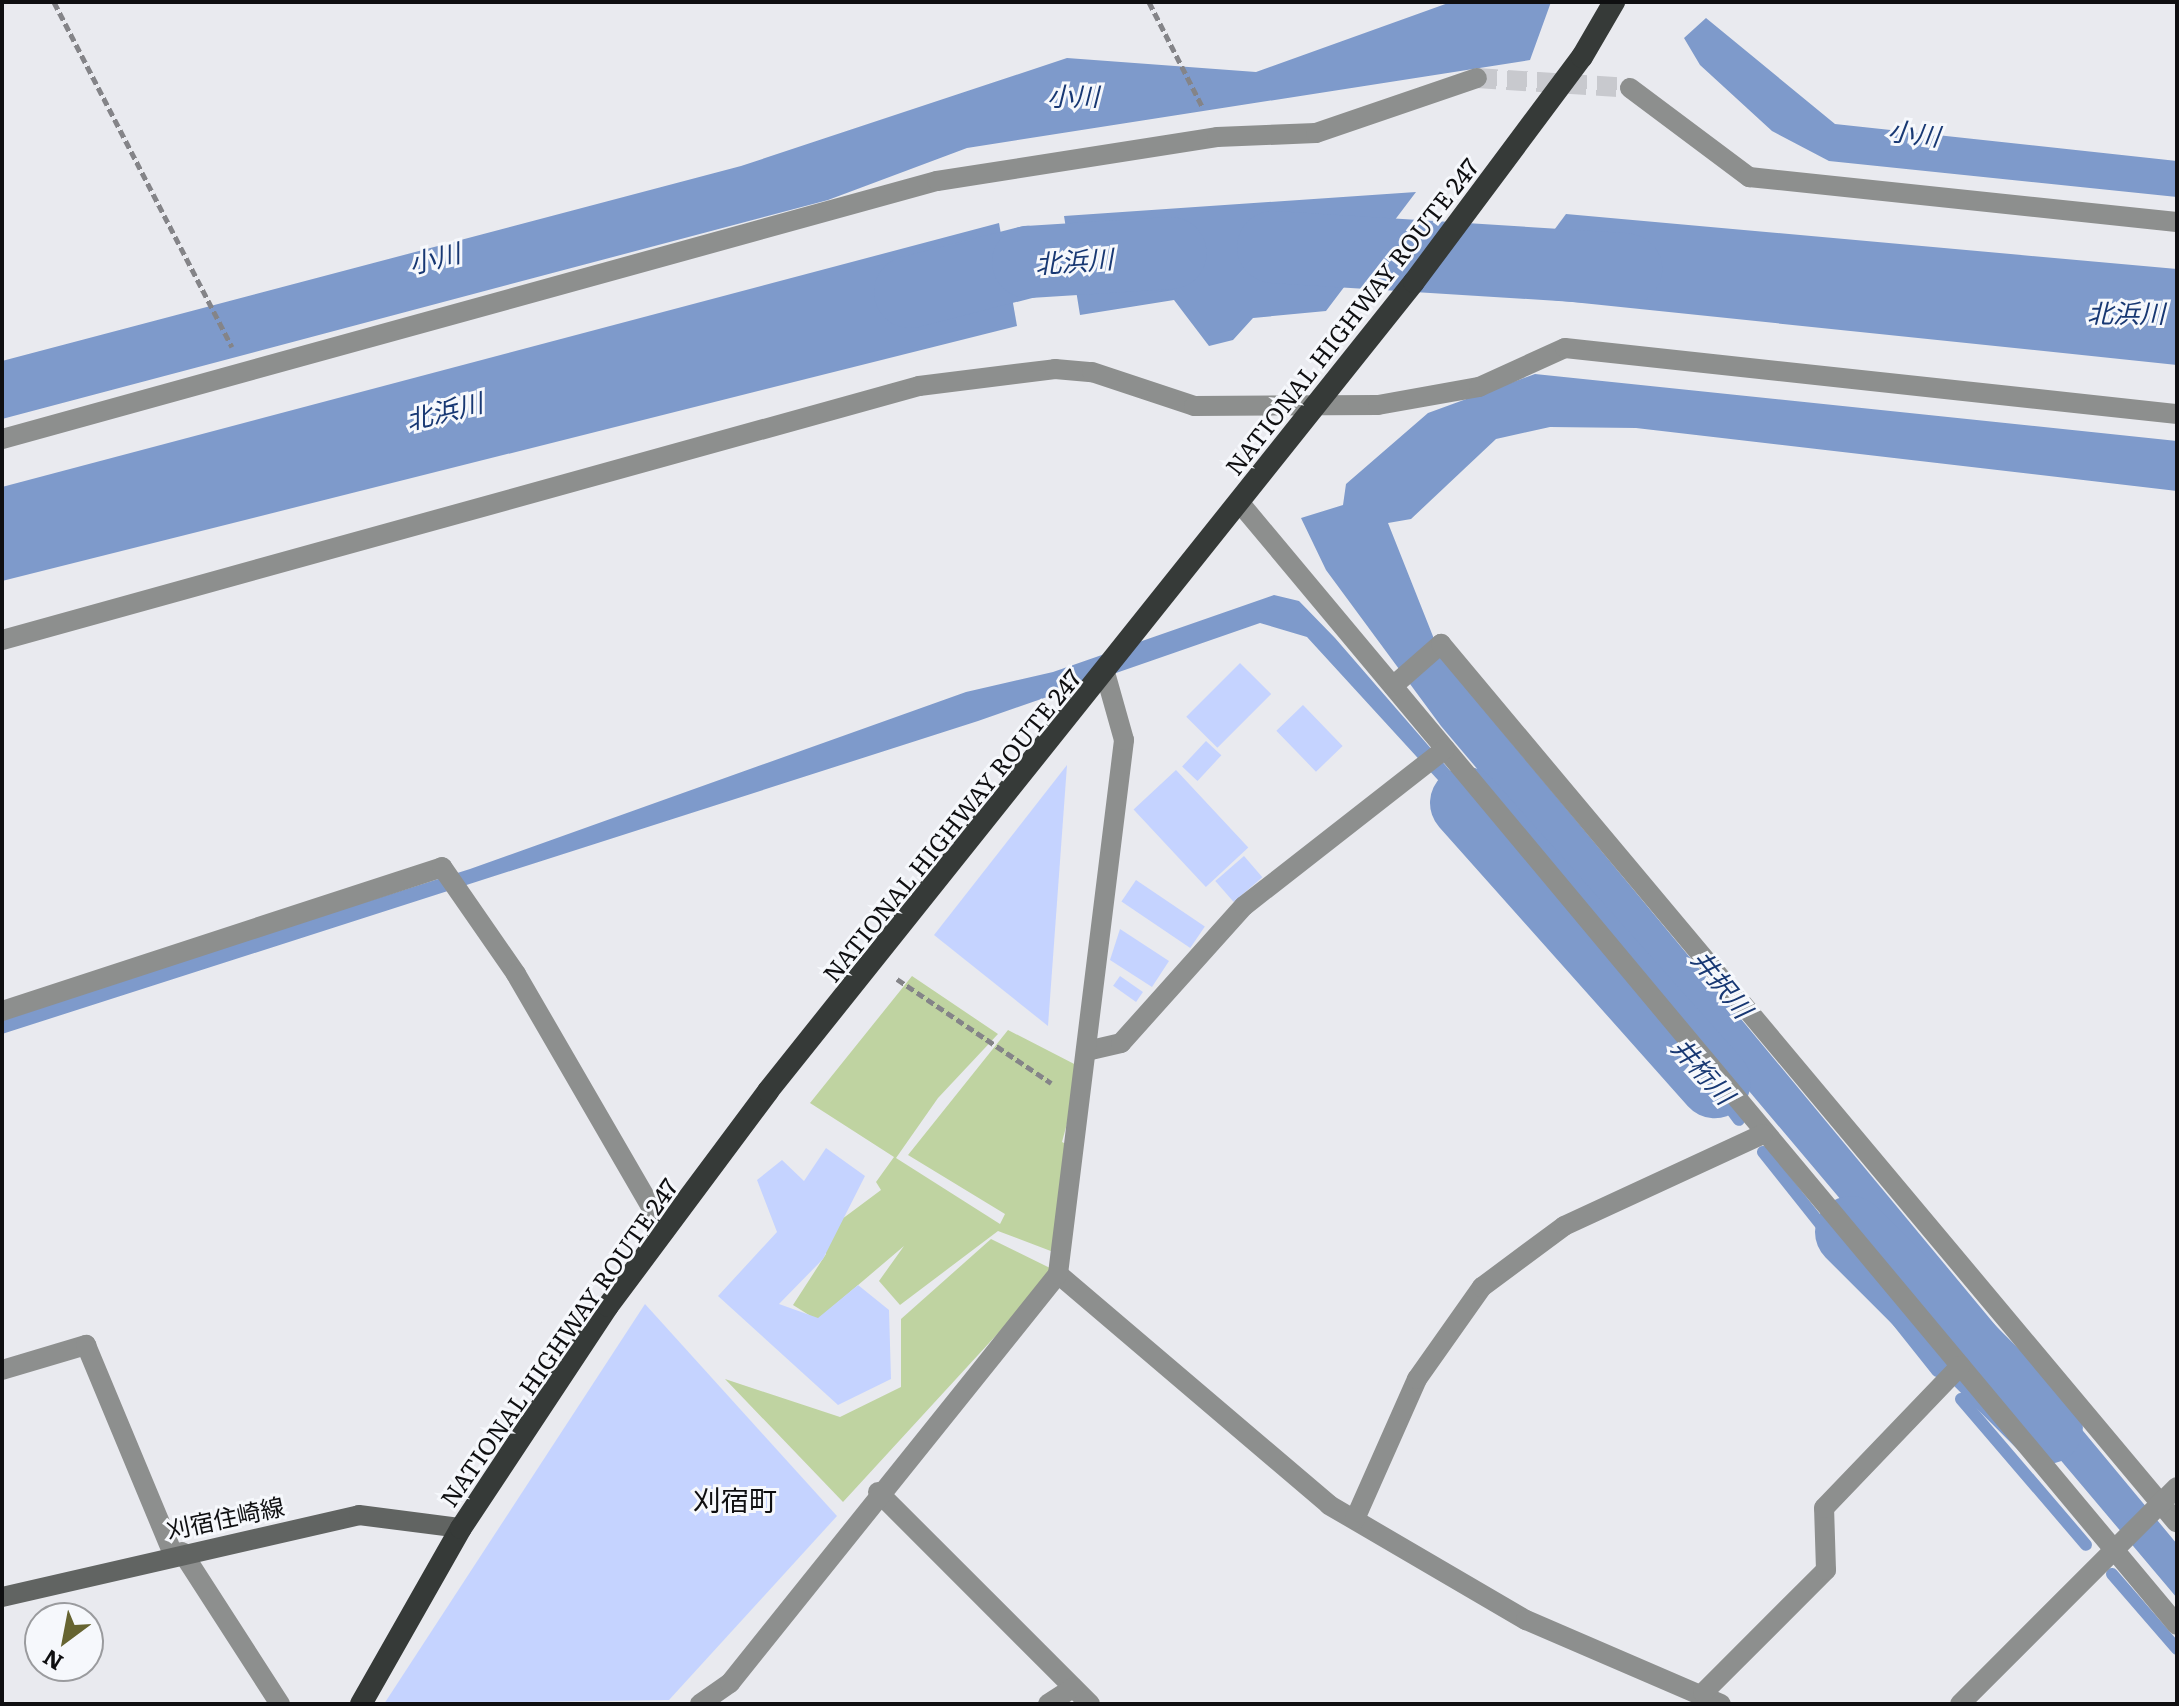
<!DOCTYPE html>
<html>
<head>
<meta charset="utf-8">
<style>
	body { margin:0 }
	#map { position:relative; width:2179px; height:1706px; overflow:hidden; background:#e9eaef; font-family:Literata,"Noto Sans JP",serif }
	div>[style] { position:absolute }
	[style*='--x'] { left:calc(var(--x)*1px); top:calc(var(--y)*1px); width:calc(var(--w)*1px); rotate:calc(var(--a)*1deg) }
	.green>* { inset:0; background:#bfd3a1 }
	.water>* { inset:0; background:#7e9acb }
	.stream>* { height:12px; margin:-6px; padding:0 6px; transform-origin:6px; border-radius:6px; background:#7e9acb }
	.river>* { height:72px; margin:-36px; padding:0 36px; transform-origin:36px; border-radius:36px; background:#7e9acb }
	.building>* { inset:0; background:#c5d3ff; transform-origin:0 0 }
	.minor-tunnel>* { height:20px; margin-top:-10px; transform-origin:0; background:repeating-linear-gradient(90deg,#c8c9ce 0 20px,transparent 0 30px) }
	.path>* { height:5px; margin-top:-2.5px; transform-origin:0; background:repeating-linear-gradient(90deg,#848488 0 8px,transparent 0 12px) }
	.minor>* { height:20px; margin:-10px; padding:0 10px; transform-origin:10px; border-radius:10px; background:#8d8f8e }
	.secondary>* { height:20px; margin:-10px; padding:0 10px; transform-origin:10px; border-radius:10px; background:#616462 }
	.trunk>* { height:22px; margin:-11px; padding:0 11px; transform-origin:11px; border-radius:11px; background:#363a38 }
	span { translate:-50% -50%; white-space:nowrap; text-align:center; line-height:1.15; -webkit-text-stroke:6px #f6f8fc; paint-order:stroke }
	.street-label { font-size:24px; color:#0f0f11 }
	.water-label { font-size:26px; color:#183873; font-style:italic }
	.quarter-label { font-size:28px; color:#0f0f11 }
	.frame { position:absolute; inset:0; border:4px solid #0f0f11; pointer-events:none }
	.north { position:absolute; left:24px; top:1602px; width:80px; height:80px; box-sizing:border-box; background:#f6f8fc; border:2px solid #9a9b9e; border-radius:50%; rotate:212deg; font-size:22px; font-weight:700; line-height:32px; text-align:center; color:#0f0f11 }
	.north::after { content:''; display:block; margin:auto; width:28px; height:36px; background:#666431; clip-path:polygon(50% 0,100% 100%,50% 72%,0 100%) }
</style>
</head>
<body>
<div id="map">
	<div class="green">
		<div style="clip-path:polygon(912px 976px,998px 1034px,938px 1098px,896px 1158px,1000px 1224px,1005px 1214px,908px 1155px,1008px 1030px,1082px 1068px,1062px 1142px,1072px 1147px,1056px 1253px,998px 1231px,900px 1305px,879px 1281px,904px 1246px,817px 1320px,793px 1305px,826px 1254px,826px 1231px,881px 1190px,876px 1182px,894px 1157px,810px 1103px)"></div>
		<div style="clip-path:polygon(991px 1239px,1050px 1268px,1047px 1280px,843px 1502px,725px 1379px,840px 1417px,901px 1387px,901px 1319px)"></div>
	</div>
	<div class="water">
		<div style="clip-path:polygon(1451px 2px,1551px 2px,1530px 60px,967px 148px,828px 200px,2px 419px,2px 361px,741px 166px,1067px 58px,1256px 72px)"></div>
		<div style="clip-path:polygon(1706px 18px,1835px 124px,2177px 161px,2177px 197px,1829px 161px,1772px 131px,1700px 65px,1684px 38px)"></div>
		<div style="clip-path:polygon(1416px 192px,1326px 311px,1253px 318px,1233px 340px,1209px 346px,1174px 300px,1080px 315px,1064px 216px)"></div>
		<div style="clip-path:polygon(1566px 214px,2177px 269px,2177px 365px,1506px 295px)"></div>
		<div style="clip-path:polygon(999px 223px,1017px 326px,2px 581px,2px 487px)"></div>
		<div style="clip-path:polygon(1535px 374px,2177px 441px,2177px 491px,1636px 428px,1550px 427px,1496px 439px,1411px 519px,1388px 523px,1442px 659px,2177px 1544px,2177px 1598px,1441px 726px,1326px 570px,1301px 518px,1343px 505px,1346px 484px,1428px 413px)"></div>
		<div style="clip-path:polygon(1274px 595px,1299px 601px,1335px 638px,1591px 933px,1492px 839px,1307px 637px,1260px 623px,978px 721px,2px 1034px,2px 1017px,470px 869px,966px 692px,1053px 672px)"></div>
	</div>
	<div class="stream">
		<div style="--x:1702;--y:1070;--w:62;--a:53.5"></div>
		<div style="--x:1763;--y:1152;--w:280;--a:51.5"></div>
		<div style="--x:1961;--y:1399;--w:192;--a:49.4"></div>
		<div style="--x:2112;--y:1574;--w:99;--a:49.1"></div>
	</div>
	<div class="river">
		<div style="--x:1273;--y:247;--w:354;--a:3.6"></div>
		<div style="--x:910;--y:292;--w:122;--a:-14.3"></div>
		<div style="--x:1028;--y:262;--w:143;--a:-3.6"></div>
		<div style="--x:1466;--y:803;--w:374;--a:48.3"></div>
		<div style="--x:1851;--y:1232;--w:277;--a:45"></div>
	</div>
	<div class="building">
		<div style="left:1240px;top:663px;width:44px;height:76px;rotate:45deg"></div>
		<div style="left:1303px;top:705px;width:57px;height:37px;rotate:46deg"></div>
		<div style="left:1206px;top:741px;width:21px;height:35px;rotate:43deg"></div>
		<div style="clip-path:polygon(1067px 765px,1048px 1026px,934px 935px)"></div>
		<div style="left:1176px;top:770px;width:106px;height:58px;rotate:47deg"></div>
		<div style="left:1244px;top:856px;width:28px;height:38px;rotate:49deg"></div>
		<div style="left:1136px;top:880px;width:83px;height:26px;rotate:34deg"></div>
		<div style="clip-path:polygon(1120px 929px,1169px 961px,1152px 987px,1110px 960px)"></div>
		<div style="left:1120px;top:976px;width:28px;height:12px;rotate:35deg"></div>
		<div style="clip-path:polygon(826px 1148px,865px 1176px,823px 1259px,779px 1304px,818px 1318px,858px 1285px,889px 1310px,891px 1379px,838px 1405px,718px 1296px,777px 1232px,757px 1180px,782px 1160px,804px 1181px)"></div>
		<div style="clip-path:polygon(645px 1304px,837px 1516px,669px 1700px,384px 1704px)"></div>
	</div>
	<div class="minor-tunnel">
		<div style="--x:1477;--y:78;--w:153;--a:3.7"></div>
	</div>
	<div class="path">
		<div style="--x:54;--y:2;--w:388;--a:62.7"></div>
		<div style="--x:1149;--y:2;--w:119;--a:63"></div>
		<div style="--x:897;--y:979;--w:186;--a:34"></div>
	</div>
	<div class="minor">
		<div style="--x:1630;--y:88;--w:149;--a:36.8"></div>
		<div style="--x:1749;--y:177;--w:430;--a:6"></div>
		<div style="--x:2;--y:439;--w:970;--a:-15.43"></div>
		<div style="--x:937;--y:181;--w:283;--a:-8.9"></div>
		<div style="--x:1217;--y:137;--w:99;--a:-2.3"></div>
		<div style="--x:1316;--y:133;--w:170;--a:-18.9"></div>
		<div style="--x:1239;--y:502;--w:1463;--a:50.13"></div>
		<div style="--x:2;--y:640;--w:952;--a:-15.48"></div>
		<div style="--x:919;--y:386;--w:137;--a:-7.1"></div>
		<div style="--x:1055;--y:369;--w:37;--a:5"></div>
		<div style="--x:1092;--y:372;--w:108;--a:18.4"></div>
		<div style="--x:1194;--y:406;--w:184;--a:-0.3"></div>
		<div style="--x:1378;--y:405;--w:103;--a:-10.1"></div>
		<div style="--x:1479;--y:387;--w:94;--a:-24.4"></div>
		<div style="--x:1565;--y:348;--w:616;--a:6.16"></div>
		<div style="--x:1393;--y:686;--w:64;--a:-41.2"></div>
		<div style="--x:1441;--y:644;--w:1146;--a:50.06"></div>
		<div style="--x:2;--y:1011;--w:463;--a:-18.1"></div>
		<div style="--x:442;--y:867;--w:130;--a:55.3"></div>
		<div style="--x:516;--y:974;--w:297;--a:59.9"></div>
		<div style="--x:1091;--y:1050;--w:31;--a:-13"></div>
		<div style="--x:1121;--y:1043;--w:184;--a:-48.1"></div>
		<div style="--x:1244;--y:906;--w:255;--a:-38"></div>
		<div style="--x:1058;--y:1274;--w:356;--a:40.4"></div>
		<div style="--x:1329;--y:1505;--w:228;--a:30.3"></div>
		<div style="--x:1526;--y:1620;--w:212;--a:23.3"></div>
		<div style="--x:2;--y:1370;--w:88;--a:-16.6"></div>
		<div style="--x:86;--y:1345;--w:226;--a:67.4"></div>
		<div style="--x:878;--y:1492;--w:300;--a:45"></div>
		<div style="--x:1355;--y:1519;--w:153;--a:-66.1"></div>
		<div style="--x:1417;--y:1379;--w:113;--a:-54.8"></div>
		<div style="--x:1482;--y:1287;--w:102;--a:-36.6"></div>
		<div style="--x:1564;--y:1226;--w:219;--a:-24.8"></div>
		<div style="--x:182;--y:1552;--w:181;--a:57.2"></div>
		<div style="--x:1703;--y:1693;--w:174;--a:-45"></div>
		<div style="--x:1826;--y:1570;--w:62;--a:-91.8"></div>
		<div style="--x:1824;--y:1508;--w:197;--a:-46.2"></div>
		<div style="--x:700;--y:1704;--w:37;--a:-35"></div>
		<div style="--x:730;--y:1683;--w:524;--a:-51.27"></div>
		<div style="--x:1058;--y:1274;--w:538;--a:-82.95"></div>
		<div style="--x:1124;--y:740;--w:66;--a:-105.7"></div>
		<div style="--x:1048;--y:1704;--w:30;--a:-33"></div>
		<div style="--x:1960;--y:1704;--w:307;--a:-45"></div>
	</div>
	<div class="secondary">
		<div style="--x:2;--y:1597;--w:366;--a:-12.9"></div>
		<div style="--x:359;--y:1515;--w:103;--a:7.3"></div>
	</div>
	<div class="trunk">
		<div style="--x:361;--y:1704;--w:202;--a:-60.4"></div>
		<div style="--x:461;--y:1528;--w:266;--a:-56.5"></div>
		<div style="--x:608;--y:1306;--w:268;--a:-53.3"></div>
		<div style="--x:768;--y:1091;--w:1035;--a:-51.39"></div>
		<div style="--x:1414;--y:282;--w:281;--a:-53.3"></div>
		<div style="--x:1582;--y:57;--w:64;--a:-59.8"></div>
	</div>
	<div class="street-label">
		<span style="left:1351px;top:316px;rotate:-52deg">NATIONAL HIGHWAY ROUTE 247</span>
		<span style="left:951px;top:825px;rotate:-51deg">NATIONAL HIGHWAY ROUTE 247</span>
		<span style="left:558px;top:1342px;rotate:-55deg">NATIONAL HIGHWAY ROUTE 247</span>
		<span style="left:225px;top:1517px;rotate:-12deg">刈宿住崎線</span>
	</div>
	<div class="water-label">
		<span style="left:1073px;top:95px">小川</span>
		<span style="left:1914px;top:132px;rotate:7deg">小川</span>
		<span style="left:434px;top:257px;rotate:-14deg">小川</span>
		<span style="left:1074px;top:260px;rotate:-4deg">北浜川</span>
		<span style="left:2126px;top:312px">北浜川</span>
		<span style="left:444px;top:410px;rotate:-14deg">北浜川</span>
		<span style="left:1723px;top:983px;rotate:51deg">井択川</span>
		<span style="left:1704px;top:1070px;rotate:48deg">井桁川</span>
	</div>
	<div class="quarter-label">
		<span style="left:735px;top:1499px">刈宿町</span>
	</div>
	<div class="frame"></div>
	<div class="north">N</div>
</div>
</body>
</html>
